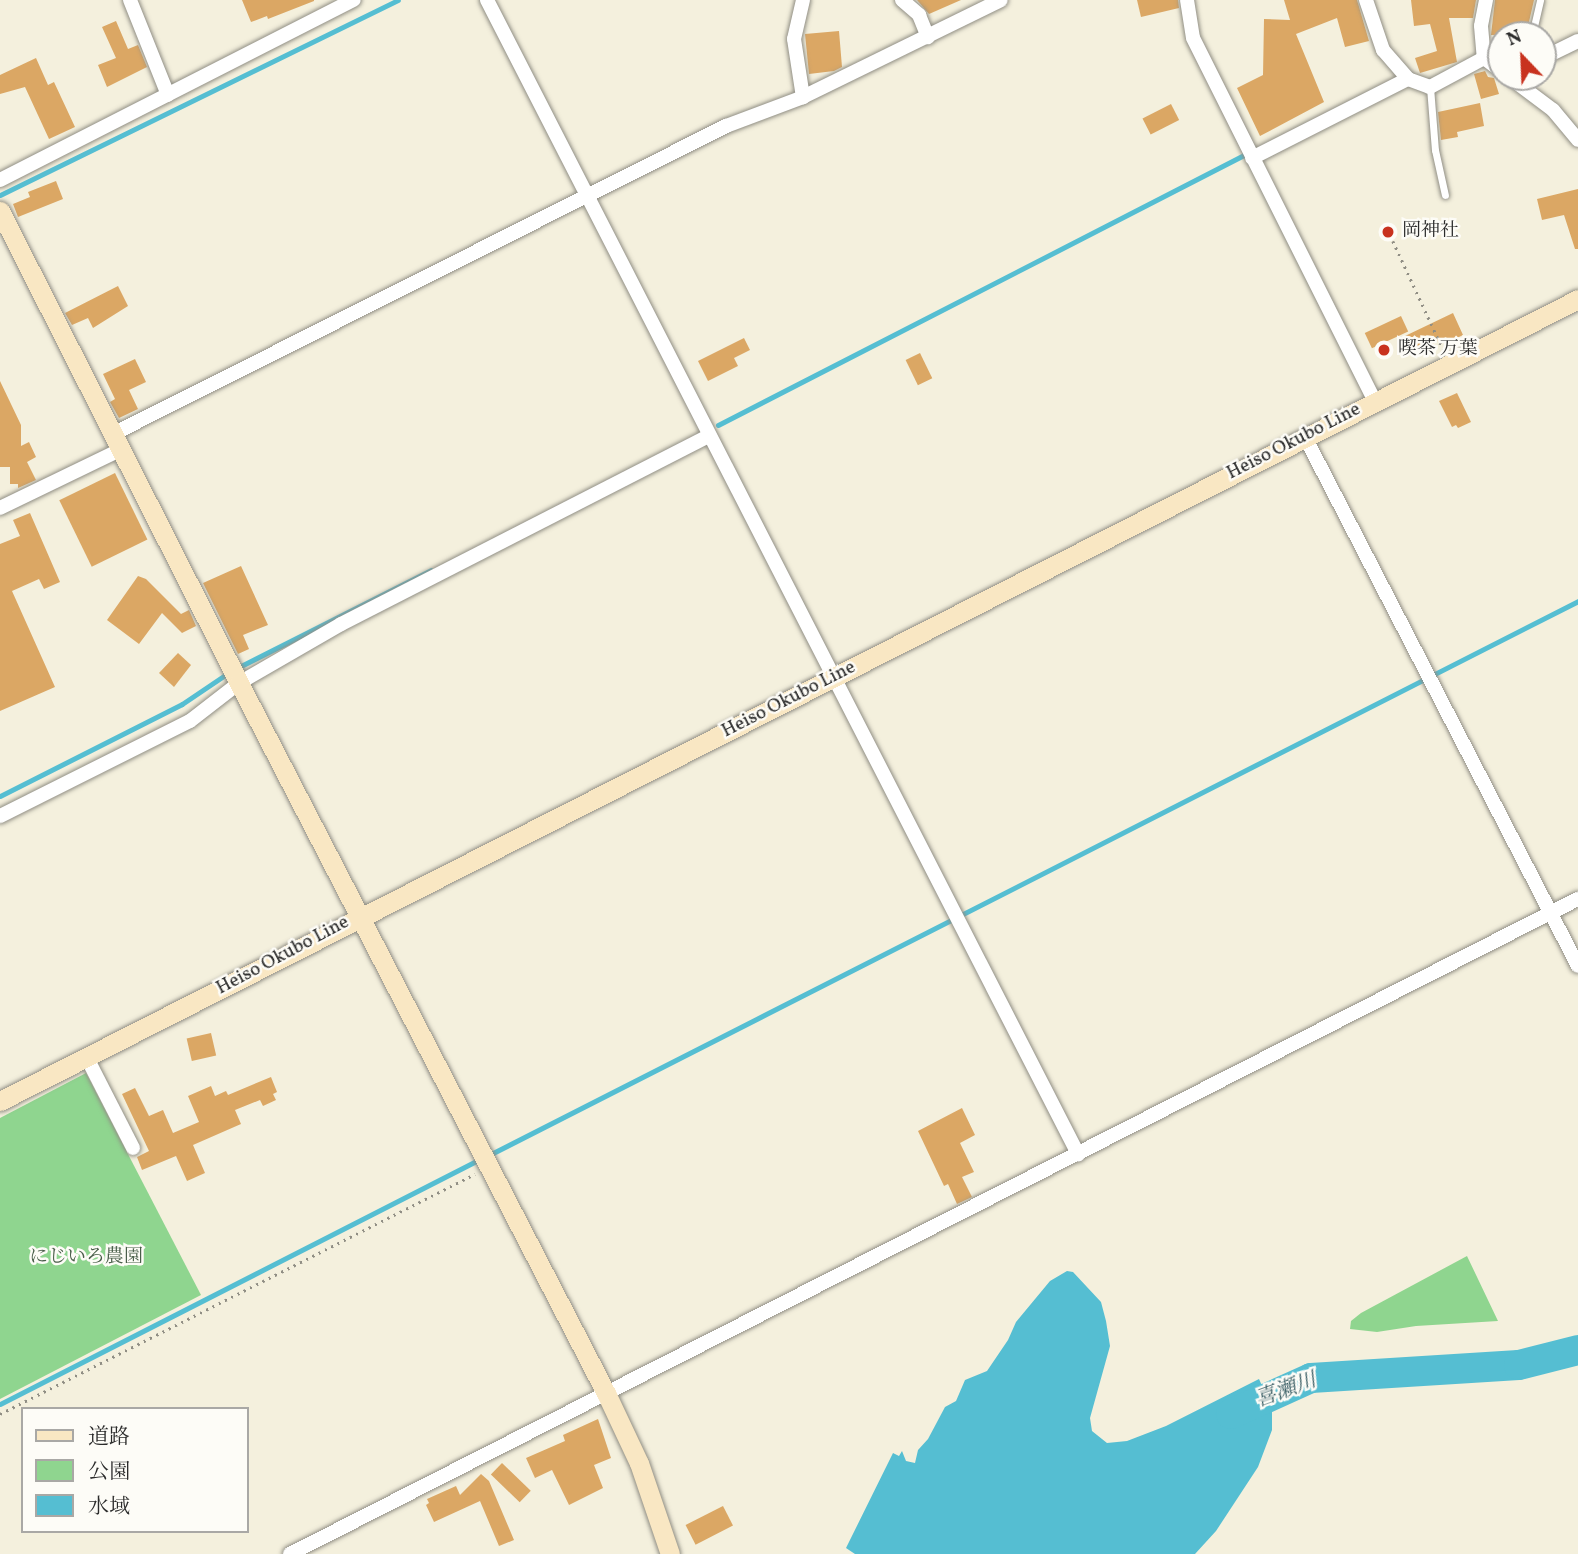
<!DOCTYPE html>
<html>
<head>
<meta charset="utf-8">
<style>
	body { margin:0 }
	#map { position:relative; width:1578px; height:1554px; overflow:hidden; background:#f4f0dd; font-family:Vollkorn,"Noto Serif JP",serif }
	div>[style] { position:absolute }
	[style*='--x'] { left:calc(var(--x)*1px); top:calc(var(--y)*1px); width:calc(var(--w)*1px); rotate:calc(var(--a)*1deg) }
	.green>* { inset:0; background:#8fd58f }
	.water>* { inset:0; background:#55bed2 }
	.stream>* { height:5px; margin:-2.5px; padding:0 2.5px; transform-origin:2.5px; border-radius:2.5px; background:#55bed2 }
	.river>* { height:30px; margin:-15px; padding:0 15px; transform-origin:15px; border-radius:15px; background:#55bed2 }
	.building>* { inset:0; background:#dba764; transform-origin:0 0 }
	.path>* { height:2.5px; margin-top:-1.25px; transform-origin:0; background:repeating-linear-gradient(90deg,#908e84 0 2px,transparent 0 7px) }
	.roads { filter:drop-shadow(0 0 2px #908e84) drop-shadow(0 0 2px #908e84) }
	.lane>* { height:7px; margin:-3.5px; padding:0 3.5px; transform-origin:3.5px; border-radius:3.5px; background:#fff }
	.street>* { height:14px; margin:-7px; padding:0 7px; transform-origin:7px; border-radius:7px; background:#fff }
	.secondary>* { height:19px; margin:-9.5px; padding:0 9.5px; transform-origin:9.5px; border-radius:9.5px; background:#f9e7c3 }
	.dots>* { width:19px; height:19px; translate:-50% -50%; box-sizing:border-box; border:4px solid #fdfcf7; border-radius:50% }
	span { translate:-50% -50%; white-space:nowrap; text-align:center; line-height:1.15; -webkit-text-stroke:5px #fdfcf7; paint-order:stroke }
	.poi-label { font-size:19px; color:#2b2b2b }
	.left { translate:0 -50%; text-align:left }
	.street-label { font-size:19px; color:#2b2b2b }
	.park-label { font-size:19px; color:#495e49 }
	.water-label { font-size:21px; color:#3a5e65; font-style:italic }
	.legend { position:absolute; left:21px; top:1407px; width:228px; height:126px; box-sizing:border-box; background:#fdfcf7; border:2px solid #a9a8a5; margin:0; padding:9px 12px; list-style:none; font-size:21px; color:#2b2b2b }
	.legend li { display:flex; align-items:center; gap:14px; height:35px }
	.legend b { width:35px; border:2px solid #a9a8a5 }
	.north { position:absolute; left:1487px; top:21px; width:70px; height:70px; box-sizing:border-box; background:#fdfcf7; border:2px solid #a9a8a5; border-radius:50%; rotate:337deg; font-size:19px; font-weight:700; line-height:28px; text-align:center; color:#2b2b2b }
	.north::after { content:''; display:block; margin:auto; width:24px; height:32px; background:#c8321e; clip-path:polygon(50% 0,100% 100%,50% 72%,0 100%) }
</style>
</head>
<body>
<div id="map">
	<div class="green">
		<div style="clip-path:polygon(86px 1073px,201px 1295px,0 1399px,0 1118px)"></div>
		<div style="clip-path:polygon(1467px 1256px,1498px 1321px,1416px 1326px,1377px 1332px,1350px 1329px,1351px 1321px,1361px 1313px)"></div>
	</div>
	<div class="water">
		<div style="clip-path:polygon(1067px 1271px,1073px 1272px,1101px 1302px,1106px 1321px,1110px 1346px,1090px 1418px,1092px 1431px,1107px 1443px,1127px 1441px,1166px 1426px,1259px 1379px,1272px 1408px,1272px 1430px,1258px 1467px,1216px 1531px,1195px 1554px,855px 1554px,846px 1548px,893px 1453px,899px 1456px,902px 1451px,906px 1461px,915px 1463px,918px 1450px,928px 1439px,945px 1407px,956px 1401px,965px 1380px,987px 1371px,1008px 1340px,1016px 1322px,1050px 1281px)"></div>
	</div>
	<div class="stream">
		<div style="--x:0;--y:195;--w:443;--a:-26.1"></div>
		<div style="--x:718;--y:425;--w:596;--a:-27.17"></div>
		<div style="--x:237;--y:668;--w:217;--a:-26.8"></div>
		<div style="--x:0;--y:796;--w:204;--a:-26.8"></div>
		<div style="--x:182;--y:704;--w:55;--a:-34"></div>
		<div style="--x:489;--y:1155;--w:1222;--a:-26.96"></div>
		<div style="--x:0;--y:1404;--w:539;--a:-27.04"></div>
	</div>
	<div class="river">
		<div style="--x:1231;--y:1414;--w:88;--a:-24.2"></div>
		<div style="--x:1311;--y:1378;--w:208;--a:-3.6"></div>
		<div style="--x:1519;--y:1365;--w:61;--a:-14.3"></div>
	</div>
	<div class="building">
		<div style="clip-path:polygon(242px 0,314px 0,314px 1px,268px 19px,267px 16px,251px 22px)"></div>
		<div style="clip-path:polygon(917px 0,961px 0,929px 14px)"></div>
		<div style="clip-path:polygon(1137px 0,1178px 0,1179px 8px,1141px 17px)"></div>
		<div style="clip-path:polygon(1284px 0,1357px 0,1369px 41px,1345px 47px,1337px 18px,1296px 34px,1324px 102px,1260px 136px,1237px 88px,1263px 75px,1264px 19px,1290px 20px)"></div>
		<div style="clip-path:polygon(1411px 0,1476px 0,1473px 18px,1449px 18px,1457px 62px,1420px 73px,1415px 58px,1437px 51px,1430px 24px,1414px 26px)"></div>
		<div style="clip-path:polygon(1495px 0,1534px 0,1526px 35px,1491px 35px)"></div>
		<div style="clip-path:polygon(116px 21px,128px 49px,138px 45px,147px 67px,107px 87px,98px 65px,116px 58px,102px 27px)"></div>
		<div style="clip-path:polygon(839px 31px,842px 67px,834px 71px,809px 74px,805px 34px)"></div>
		<div style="clip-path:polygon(36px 58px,48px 85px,54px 82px,75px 127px,49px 139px,25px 87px,0 94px,0 75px)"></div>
		<div style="clip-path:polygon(1485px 71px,1488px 77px,1494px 78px,1499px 94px,1481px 99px,1474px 74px)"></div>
		<div style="clip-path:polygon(1480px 103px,1484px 126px,1457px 132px,1458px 137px,1441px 140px,1438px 112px)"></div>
		<div style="left:1171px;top:104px;width:18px;height:32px;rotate:63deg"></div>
		<div style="clip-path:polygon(56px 181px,63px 199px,18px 217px,13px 204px,30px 197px,28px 192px)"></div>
		<div style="clip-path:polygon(1578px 189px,1578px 249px,1575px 249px,1564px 215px,1542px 220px,1537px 199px)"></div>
		<div style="clip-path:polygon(118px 286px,128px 306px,93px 328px,88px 318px,72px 325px,65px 313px)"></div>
		<div style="clip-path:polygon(1453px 313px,1463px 335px,1449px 342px,1446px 337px,1414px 353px,1405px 336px)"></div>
		<div style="left:1401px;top:316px;width:17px;height:40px;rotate:65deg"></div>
		<div style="clip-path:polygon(744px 338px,750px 350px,734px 358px,738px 366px,708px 381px,698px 361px)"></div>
		<div style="left:920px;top:353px;width:28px;height:16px;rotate:64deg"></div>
		<div style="clip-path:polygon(135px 359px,146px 382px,129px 390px,138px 409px,119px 418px,110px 402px,115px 399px,103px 374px)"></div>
		<div style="clip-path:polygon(0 381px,21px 425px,21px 446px,29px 442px,36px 457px,27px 462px,36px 480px,18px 488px,18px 484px,10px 484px,10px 467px,0 467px)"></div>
		<div style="clip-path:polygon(1457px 393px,1471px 422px,1458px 428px,1456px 425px,1452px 427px,1439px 401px)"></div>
		<div style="left:115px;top:473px;width:74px;height:62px;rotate:64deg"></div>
		<div style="clip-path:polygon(30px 513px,60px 582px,44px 589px,39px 579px,12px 591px,55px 687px,0 711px,0 544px,20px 536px,13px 520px)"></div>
		<div style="clip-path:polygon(241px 566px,268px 625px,243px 635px,249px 649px,238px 654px,203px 583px)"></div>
		<div style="clip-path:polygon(138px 576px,146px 579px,181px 614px,189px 610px,196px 626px,182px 633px,162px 613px,139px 644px,107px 620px)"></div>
		<div style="clip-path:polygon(178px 653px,191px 665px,174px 687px,159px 673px)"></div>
		<div style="left:211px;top:1033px;width:23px;height:25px;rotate:77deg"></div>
		<div style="clip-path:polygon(271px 1077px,277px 1092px,273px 1094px,276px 1100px,263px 1106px,260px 1100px,235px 1110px,241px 1124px,193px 1145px,205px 1173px,187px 1181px,176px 1156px,142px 1170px,137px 1157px,149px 1151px,122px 1094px,135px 1088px,149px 1116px,163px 1110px,173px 1133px,199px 1122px,188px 1096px,211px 1086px,215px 1096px,226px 1091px,228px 1095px)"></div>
		<div style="clip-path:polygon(962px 1108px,975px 1135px,960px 1143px,974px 1172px,962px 1177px,972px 1197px,957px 1204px,948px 1184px,944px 1186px,918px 1131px)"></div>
		<div style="clip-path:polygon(598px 1419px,611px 1458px,594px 1465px,603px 1488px,569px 1505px,552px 1470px,535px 1478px,526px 1458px,565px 1441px,563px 1435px)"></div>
		<div style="left:502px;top:1463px;width:40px;height:16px;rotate:44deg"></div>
		<div style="clip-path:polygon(481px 1474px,489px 1481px,514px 1540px,499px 1546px,480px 1501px,434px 1522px,426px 1505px,429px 1503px,427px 1499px,456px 1486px,460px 1495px)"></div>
		<div style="left:723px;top:1506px;width:22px;height:42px;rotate:63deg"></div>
	</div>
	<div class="path">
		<div style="--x:1393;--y:241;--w:119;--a:65.2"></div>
		<div style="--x:0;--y:1414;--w:532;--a:-26.81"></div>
	</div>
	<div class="roads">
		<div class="lane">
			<div style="--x:1532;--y:35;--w:36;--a:-77"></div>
			<div style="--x:1430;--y:87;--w:63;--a:85.5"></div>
			<div style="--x:1435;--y:150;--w:46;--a:77.5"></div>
		</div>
		<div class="street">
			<div style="--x:130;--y:0;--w:102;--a:68.2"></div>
			<div style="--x:487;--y:0;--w:1297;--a:62.88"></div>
			<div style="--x:803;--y:0;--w:40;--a:103"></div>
			<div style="--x:794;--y:39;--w:59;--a:81.2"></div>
			<div style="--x:902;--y:0;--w:23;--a:41"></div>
			<div style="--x:919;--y:15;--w:24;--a:68"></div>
			<div style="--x:1187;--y:0;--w:38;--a:81"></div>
			<div style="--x:1193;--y:38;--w:406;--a:63.4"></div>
			<div style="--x:1366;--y:0;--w:53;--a:71.2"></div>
			<div style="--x:1383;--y:50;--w:38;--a:49"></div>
			<div style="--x:1486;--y:0;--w:26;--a:101"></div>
			<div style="--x:1481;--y:26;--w:32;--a:85"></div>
			<div style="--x:1484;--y:58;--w:21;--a:37"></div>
			<div style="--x:1543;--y:58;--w:39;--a:-26"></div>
			<div style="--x:1509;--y:77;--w:55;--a:36.9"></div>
			<div style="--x:1553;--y:110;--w:39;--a:50"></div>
			<div style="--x:1252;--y:158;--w:175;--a:-26.9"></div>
			<div style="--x:1408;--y:79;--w:23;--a:20"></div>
			<div style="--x:1430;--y:87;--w:61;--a:-28.2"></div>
			<div style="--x:0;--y:180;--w:397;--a:-27"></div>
			<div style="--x:113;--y:434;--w:686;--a:-26.68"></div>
			<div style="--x:726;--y:126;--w:82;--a:-20.6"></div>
			<div style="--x:803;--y:97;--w:220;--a:-26.1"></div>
			<div style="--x:1305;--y:437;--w:595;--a:62.7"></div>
			<div style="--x:0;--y:508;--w:133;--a:-25.8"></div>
			<div style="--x:0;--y:816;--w:212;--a:-26.6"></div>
			<div style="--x:190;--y:721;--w:62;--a:-37.8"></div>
			<div style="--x:239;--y:683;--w:118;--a:-30"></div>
			<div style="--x:341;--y:624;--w:413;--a:-27.1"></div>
			<div style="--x:87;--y:1058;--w:101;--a:62.9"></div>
			<div style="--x:290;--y:1554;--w:1445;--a:-26.96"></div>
		</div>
		<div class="secondary">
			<div style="--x:0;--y:211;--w:529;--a:63.14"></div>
			<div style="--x:239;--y:683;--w:799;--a:62.67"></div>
			<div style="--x:606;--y:1393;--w:77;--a:64.8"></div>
			<div style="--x:639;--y:1463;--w:96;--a:71.2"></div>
			<div style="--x:0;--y:1101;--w:1770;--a:-26.94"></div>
		</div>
	</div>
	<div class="dots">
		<div style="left:1388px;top:232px;background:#c8321e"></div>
		<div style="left:1384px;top:350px;background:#c8321e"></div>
	</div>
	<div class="poi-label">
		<span class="left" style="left:1402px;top:232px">岡神社</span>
		<span class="left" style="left:1398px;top:350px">喫茶 万葉</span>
	</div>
	<div class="street-label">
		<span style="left:1294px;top:442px;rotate:-27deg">Heiso Okubo Line</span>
		<span style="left:789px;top:700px;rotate:-27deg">Heiso Okubo Line</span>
		<span style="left:283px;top:956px;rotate:-28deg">Heiso Okubo Line</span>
	</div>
	<div class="park-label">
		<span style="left:86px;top:1258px">にじいろ農園</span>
	</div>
	<div class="water-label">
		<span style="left:1286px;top:1391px;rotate:-20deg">喜瀬川</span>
	</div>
	<ul class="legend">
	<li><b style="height:9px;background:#f9e7c3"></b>道路</li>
	<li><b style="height:19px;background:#8fd58f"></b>公園</li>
	<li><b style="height:19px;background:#55bed2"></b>水域</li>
	</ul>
	<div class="north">N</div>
</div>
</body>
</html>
